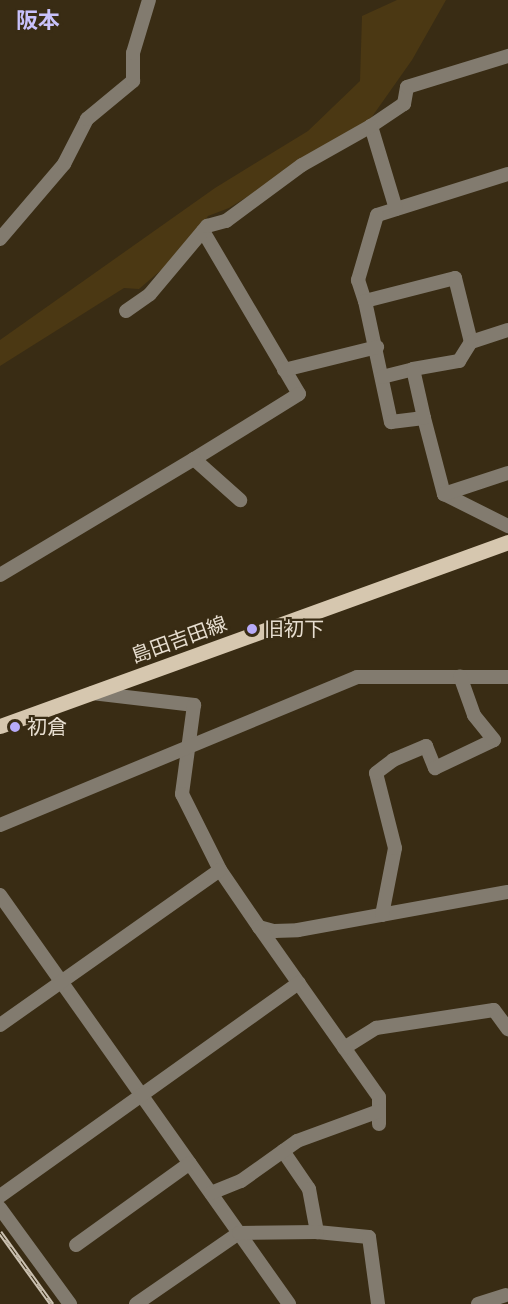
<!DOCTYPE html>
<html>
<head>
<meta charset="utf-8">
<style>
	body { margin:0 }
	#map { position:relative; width:508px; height:1304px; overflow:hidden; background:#392c14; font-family:"Roboto Condensed","Noto Sans JP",sans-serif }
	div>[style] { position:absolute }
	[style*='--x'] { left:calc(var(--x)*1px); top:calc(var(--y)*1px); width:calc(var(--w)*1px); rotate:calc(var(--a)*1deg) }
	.green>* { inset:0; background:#4b3813 }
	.minor>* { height:14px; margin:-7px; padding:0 7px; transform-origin:7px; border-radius:7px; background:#827b6f }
	.major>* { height:15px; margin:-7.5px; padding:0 7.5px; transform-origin:7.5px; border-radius:7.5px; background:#d6c7af }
	.rail>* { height:5px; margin-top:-2.5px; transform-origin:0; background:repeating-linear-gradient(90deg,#392c14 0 9px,#cbc1b1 0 18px); box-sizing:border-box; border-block:2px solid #cbc1b1 }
	.dots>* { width:16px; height:16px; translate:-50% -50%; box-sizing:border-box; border:3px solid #392c14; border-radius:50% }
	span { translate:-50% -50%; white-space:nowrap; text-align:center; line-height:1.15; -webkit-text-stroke:4.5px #392c14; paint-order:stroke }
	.poi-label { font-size:20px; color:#e7ded0 }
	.left { translate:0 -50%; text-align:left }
	.street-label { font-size:20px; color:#e7ded0 }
	.quarter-label { font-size:22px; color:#c8c1fa; font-weight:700 }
</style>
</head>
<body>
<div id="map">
	<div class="green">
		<div style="clip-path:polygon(397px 0,446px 0,412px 60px,369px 121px,229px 208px,208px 216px,188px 247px,139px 289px,124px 288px,0 366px,0 340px,215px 188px,308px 131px,360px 81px,362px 16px)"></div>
	</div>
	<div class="minor">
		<div style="--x:508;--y:174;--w:137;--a:162.6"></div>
		<div style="--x:377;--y:215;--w:68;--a:106.3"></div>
		<div style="--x:358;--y:280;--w:22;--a:72"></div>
		<div style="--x:365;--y:301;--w:93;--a:-14.3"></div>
		<div style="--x:455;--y:278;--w:66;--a:76"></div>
		<div style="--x:471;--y:342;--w:39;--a:-18"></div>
		<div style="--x:396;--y:209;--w:87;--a:-106.8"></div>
		<div style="--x:371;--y:126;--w:40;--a:-34"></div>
		<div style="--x:404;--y:104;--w:17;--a:-80"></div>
		<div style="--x:407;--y:87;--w:106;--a:-17.1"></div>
		<div style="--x:203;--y:231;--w:189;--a:59.5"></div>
		<div style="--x:299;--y:394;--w:123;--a:148.2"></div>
		<div style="--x:194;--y:459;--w:62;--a:41.7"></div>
		<div style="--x:0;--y:239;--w:99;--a:-49.5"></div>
		<div style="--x:64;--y:164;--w:51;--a:-62.9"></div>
		<div style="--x:87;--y:119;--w:60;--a:-39.6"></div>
		<div style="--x:133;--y:81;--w:28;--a:-90"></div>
		<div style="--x:133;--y:53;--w:55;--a:-73.2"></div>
		<div style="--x:365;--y:301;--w:124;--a:77.9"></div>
		<div style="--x:391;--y:422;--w:33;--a:-7"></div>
		<div style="--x:424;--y:418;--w:79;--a:75.3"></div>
		<div style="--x:444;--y:494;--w:72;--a:26.6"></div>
		<div style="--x:126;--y:311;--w:29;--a:-35"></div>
		<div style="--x:150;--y:294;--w:89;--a:-50"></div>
		<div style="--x:207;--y:226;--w:20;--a:-15"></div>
		<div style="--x:226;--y:221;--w:94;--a:-36.4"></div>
		<div style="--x:302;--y:165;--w:79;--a:-29.5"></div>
		<div style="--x:413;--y:369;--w:47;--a:-9.9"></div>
		<div style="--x:459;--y:361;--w:22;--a:-58"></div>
		<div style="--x:284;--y:370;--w:96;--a:-13.9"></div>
		<div style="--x:382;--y:377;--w:32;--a:-14"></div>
		<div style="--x:413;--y:369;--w:50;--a:77.3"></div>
		<div style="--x:444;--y:494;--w:67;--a:-18.2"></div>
		<div style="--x:0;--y:575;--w:226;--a:-30.9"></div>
		<div style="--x:92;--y:693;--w:103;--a:6.7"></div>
		<div style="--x:194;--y:705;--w:90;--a:97.7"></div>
		<div style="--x:182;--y:794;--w:85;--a:63.4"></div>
		<div style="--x:220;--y:870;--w:69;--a:55.6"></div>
		<div style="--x:259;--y:927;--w:16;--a:15"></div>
		<div style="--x:274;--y:931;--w:24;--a:-2"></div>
		<div style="--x:298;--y:930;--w:213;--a:-10.3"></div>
		<div style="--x:0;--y:825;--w:386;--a:-22.5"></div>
		<div style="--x:357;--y:677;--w:151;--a:0"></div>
		<div style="--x:0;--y:895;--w:501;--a:54.75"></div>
		<div style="--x:382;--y:915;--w:68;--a:-79"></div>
		<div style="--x:395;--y:848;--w:77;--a:-104.2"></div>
		<div style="--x:376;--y:773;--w:21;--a:-37"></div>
		<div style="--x:393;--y:760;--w:36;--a:-23"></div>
		<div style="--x:426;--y:746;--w:24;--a:68"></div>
		<div style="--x:435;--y:768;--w:65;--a:-25.4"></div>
		<div style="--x:494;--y:740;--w:32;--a:-129"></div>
		<div style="--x:474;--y:715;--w:41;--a:-109.7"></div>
		<div style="--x:259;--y:927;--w:208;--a:54.8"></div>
		<div style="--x:379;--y:1097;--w:27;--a:90"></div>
		<div style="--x:0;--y:1025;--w:269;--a:-35.2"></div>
		<div style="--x:344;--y:1048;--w:38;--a:-32"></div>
		<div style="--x:376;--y:1028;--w:119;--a:-8.7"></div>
		<div style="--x:494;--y:1010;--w:24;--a:54"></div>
		<div style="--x:283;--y:1151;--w:46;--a:55.6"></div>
		<div style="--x:309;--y:1189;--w:44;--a:79.5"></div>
		<div style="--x:317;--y:1232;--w:52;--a:5.5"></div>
		<div style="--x:369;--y:1237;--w:68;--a:82.3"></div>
		<div style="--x:211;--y:1193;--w:32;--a:-22"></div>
		<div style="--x:241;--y:1181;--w:69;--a:-35.5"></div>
		<div style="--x:297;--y:1141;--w:87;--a:-20.1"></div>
		<div style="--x:0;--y:1196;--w:367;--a:-35.5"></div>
		<div style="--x:0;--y:1208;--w:119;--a:53.9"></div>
		<div style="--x:76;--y:1245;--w:140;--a:-35.7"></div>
		<div style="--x:136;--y:1304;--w:125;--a:-34.6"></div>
		<div style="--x:239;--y:1233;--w:78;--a:-0.7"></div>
		<div style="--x:478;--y:1304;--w:29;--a:-18"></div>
	</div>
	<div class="major">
		<div style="--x:0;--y:726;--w:540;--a:-19.91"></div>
	</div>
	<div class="rail">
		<div style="--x:0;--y:1232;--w:89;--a:54.2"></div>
	</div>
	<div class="dots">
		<div style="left:252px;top:629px;background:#b7abf8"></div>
		<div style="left:15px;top:727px;background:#b7abf8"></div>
	</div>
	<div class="poi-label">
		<span class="left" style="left:264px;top:629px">旧初下</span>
		<span class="left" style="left:27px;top:727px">初倉</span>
	</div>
	<div class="street-label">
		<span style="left:179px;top:640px;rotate:-20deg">島田吉田線</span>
	</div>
	<div class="quarter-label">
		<span style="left:38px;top:21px">阪本</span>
	</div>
</div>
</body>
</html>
